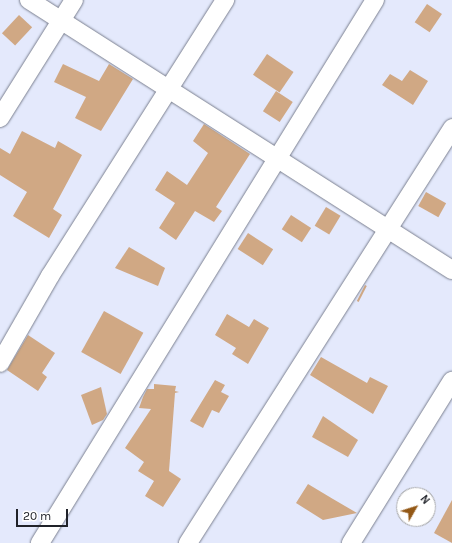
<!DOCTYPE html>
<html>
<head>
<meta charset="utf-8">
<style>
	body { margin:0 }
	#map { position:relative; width:452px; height:543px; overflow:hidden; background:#e4e9fc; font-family:Karla,sans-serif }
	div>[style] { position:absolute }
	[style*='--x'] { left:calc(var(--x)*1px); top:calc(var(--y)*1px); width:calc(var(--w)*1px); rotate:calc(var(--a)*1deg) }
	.building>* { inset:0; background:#d0a884; transform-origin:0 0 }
	.roads { filter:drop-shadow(0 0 1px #7b8090) drop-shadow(0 0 1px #7b8090) }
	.minor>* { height:18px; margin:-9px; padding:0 9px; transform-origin:9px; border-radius:9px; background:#fff }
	span { translate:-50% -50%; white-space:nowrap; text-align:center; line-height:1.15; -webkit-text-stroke:3px #fff; paint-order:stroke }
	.north { position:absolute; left:396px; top:487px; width:40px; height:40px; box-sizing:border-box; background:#fff; border:1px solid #a6a7a9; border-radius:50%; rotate:51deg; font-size:11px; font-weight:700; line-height:16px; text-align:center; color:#202229 }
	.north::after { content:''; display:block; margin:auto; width:14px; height:18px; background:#935816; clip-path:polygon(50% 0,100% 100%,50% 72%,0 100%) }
	.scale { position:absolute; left:16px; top:509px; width:52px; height:18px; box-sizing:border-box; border:2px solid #202229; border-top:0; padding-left:5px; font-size:12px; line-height:14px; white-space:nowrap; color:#202229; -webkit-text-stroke:3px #fff; paint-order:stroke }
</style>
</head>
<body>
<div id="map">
	<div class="building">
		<div style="left:427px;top:4px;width:18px;height:22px;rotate:34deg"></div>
		<div style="left:19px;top:15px;width:18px;height:25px;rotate:43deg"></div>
		<div style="left:267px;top:54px;width:32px;height:25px;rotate:34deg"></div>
		<div style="clip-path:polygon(63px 64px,99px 81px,109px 64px,133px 79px,101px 131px,75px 118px,86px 97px,54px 82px)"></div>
		<div style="clip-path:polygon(410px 70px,428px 81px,413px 105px,382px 85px,390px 74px,402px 81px)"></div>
		<div style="left:276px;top:91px;width:20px;height:24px;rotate:33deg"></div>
		<div style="clip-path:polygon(204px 124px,250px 154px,216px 207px,222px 211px,214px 222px,195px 211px,176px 240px,159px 228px,175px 203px,155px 190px,167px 171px,187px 185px,208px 153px,193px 141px)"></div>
		<div style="clip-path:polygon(22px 131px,55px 148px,58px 141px,82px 155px,53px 209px,62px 215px,49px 238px,13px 216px,27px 192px,0 175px,0 148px,10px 154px)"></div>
		<div style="left:426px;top:192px;width:23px;height:16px;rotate:29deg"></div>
		<div style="left:326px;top:207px;width:17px;height:22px;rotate:31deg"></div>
		<div style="left:291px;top:215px;width:24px;height:17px;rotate:33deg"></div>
		<div style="left:248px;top:233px;width:30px;height:19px;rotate:33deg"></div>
		<div style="clip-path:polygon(129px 247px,165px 268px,158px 286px,115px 268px)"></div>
		<div style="left:365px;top:285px;width:2px;height:18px;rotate:27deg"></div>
		<div style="left:104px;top:311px;width:45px;height:47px;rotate:29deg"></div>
		<div style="clip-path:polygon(227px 314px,249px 327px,254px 319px,269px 328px,248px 364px,232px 354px,236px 348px,215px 335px)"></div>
		<div style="clip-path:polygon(28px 335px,55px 353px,42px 373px,47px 377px,38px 391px,7px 370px)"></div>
		<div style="clip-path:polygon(321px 357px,367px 383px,370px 377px,388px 386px,373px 414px,310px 375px)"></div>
		<div style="clip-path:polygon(215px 380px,225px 385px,221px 392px,229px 396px,219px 413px,212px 410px,203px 428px,190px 421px)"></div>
		<div style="clip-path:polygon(154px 384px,176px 386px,175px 391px,179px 392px,175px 393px,169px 471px,181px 479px,163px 507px,145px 496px,154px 481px,138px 471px,144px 462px,125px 448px,151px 409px,139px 408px,143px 397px,147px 389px,154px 389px)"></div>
		<div style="clip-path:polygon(101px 387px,107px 414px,103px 420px,92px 425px,81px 395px)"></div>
		<div style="clip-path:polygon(323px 416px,358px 440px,348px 457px,312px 437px)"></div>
		<div style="clip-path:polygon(308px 484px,333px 499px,357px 513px,323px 520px,296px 503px)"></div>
		<div style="clip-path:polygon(452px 500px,452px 543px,434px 533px)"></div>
	</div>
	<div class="roads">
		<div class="minor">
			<div style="--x:29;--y:0;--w:502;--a:32.55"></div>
			<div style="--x:0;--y:118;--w:139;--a:-57.9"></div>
			<div style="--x:0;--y:363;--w:100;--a:-60.1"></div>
			<div style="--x:50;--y:276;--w:327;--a:-57.6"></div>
			<div style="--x:40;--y:543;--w:638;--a:-58.33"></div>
			<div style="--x:188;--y:543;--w:492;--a:-57.5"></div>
			<div style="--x:351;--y:543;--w:191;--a:-58.1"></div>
		</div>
	</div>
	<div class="north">N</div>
	<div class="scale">20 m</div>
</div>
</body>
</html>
